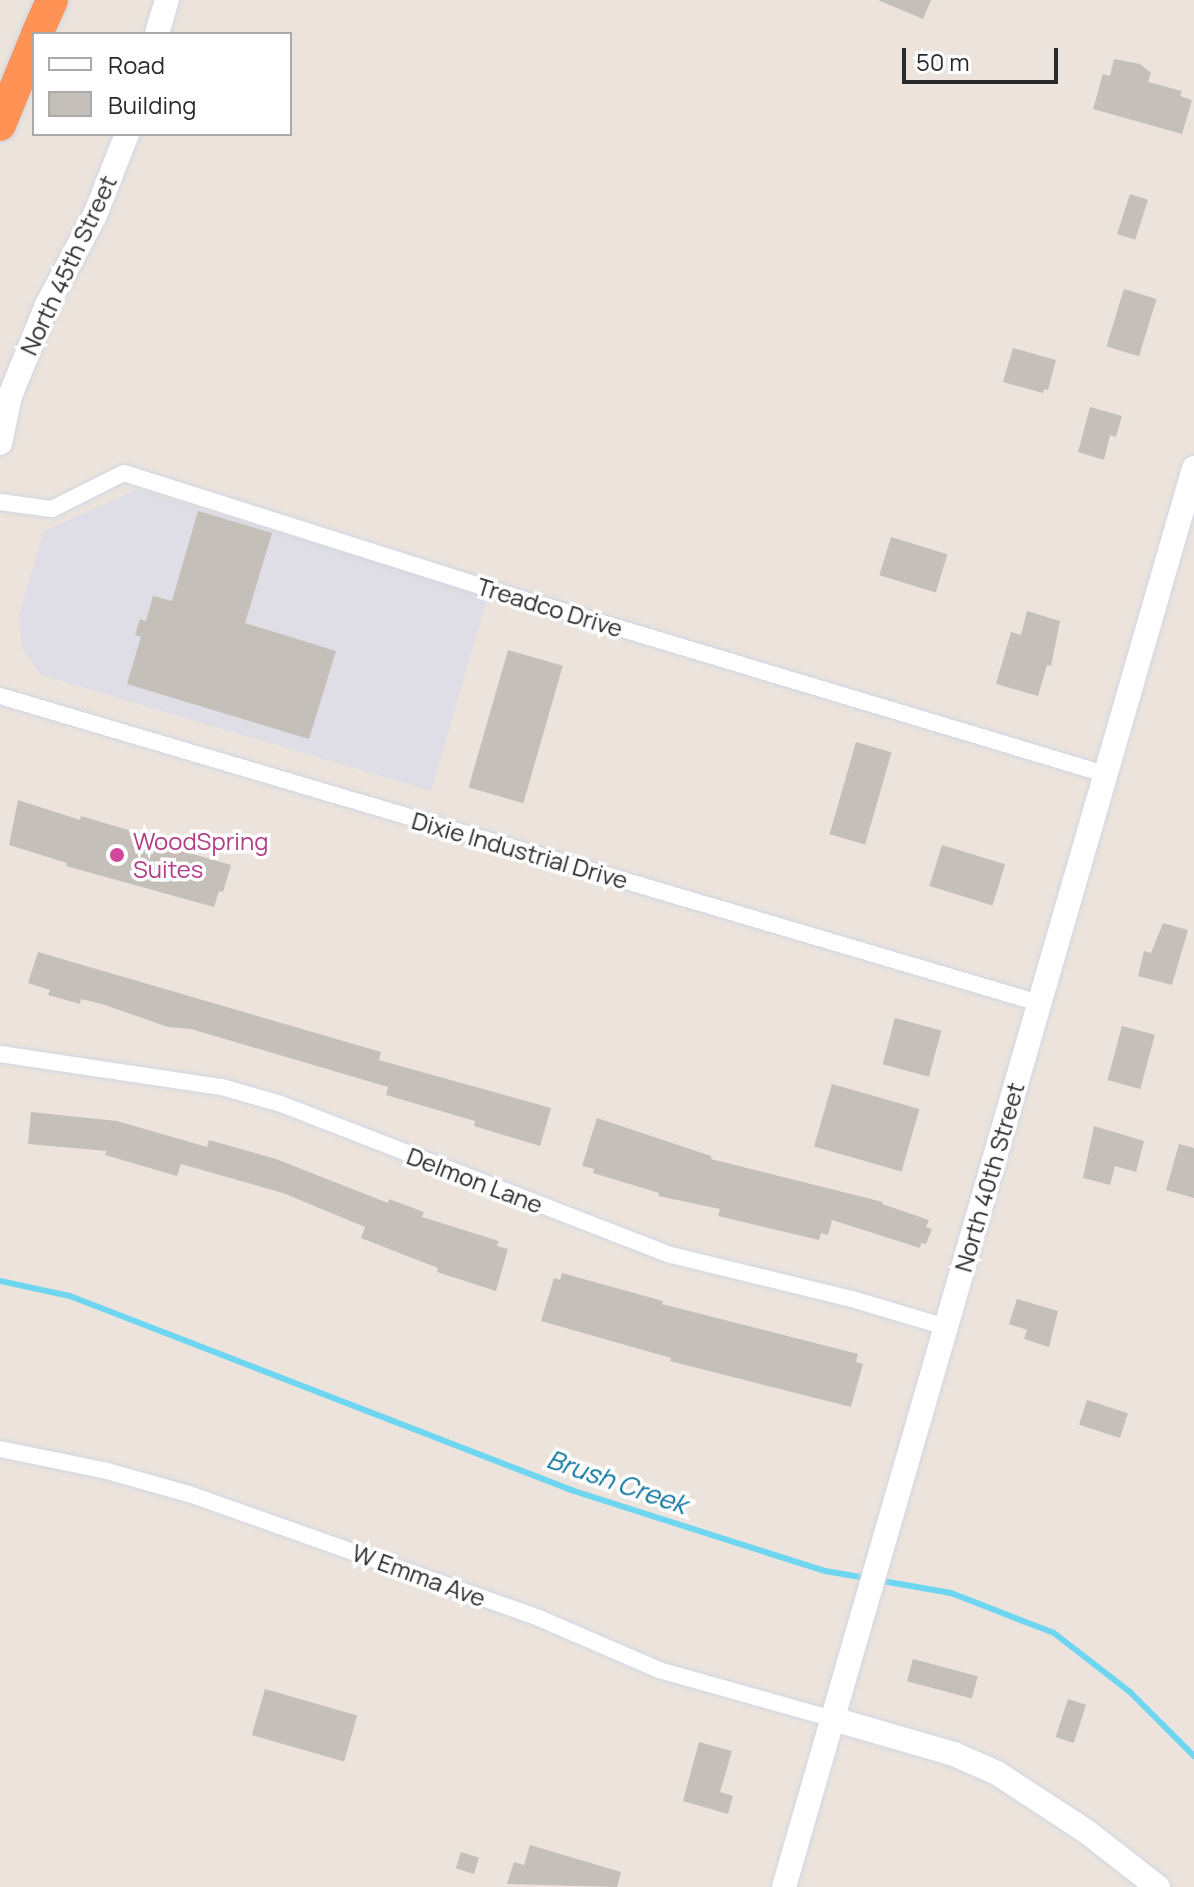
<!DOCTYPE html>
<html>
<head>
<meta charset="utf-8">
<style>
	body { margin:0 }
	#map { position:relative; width:1194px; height:1887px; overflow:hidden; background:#ece4dc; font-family:Manrope,sans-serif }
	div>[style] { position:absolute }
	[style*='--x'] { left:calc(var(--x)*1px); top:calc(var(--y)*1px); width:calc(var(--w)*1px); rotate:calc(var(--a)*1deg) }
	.industrial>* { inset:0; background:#dfdde5 }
	.stream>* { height:6px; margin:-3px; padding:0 3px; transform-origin:3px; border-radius:3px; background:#6ed6f0 }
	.building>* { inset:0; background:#c4bfb8; transform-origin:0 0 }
	.roads { filter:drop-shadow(0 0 2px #d1d6e3) drop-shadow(0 0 2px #d1d6e3) }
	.street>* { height:16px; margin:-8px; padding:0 8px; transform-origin:8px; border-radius:8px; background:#fff }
	.secondary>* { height:24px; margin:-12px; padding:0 12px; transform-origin:12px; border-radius:12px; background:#fff }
	.highway>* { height:32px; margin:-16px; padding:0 16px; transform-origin:16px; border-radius:16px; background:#ff9355 }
	.dots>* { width:22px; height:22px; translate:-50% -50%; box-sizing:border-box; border:4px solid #fff; border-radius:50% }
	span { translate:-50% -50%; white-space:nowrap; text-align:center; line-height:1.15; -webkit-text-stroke:7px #fff; paint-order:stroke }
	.street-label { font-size:24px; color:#2a2a2a }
	.hotel-label { font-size:24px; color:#b23c85 }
	.left { translate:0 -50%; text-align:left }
	.water-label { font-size:26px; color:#0c749d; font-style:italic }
	.legend { position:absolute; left:32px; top:32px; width:260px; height:104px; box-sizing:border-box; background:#fff; border:2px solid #aaa; margin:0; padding:10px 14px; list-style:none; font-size:24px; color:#2a2a2a }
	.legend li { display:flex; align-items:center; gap:16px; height:40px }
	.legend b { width:40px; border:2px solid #aaa }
	.scale { position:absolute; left:902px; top:48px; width:156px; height:36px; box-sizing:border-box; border:4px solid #2a2a2a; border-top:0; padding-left:10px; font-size:24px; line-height:28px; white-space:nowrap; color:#2a2a2a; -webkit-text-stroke:6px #fff; paint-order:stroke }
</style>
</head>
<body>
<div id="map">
	<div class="industrial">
		<div style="clip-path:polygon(137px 489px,488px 596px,431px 791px,41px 675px,22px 648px,19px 615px,44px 531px)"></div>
	</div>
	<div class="stream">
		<div style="--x:0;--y:1281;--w:72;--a:12.1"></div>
		<div style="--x:70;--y:1296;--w:540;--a:21.15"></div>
		<div style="--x:574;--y:1491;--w:263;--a:17.7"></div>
		<div style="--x:825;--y:1571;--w:42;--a:9.7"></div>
		<div style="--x:877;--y:1580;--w:75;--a:10"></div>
		<div style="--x:951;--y:1593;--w:110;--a:21.2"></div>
		<div style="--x:1054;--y:1633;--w:96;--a:37.8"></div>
		<div style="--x:1130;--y:1692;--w:91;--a:45"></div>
	</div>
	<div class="building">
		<div style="clip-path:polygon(878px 0,931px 0,923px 19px)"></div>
		<div style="clip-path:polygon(1114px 59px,1140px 64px,1151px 73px,1148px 82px,1182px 91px,1180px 96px,1192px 100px,1182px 134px,1093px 109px,1103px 74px,1110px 76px)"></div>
		<div style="left:1130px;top:194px;width:19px;height:42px;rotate:18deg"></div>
		<div style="left:1124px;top:289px;width:34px;height:60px;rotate:17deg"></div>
		<div style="clip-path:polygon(1013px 348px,1056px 360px,1048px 390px,1044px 389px,1043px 393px,1003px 382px)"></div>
		<div style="clip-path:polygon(1090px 407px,1122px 416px,1116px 437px,1110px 435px,1104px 460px,1078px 452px)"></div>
		<div style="clip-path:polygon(198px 511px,272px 533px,245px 623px,336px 651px,309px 739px,127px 684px,141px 637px,135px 635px,140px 619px,146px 621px,153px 596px,172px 601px)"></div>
		<div style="left:891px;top:537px;width:59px;height:40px;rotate:17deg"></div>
		<div style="clip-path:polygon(1027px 611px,1060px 621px,1051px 666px,1047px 665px,1038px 696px,996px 684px,1011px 632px,1021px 635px)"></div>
		<div style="left:508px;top:650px;width:57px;height:143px;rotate:16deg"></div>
		<div style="left:856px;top:742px;width:37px;height:96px;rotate:16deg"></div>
		<div style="clip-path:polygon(18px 800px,80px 820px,81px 816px,135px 832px,170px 843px,168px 847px,231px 865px,223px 892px,219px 891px,214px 907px,66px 866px,67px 863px,9px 845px)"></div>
		<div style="left:942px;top:845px;width:66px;height:43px;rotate:17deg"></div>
		<div style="clip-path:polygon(1163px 923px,1188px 930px,1172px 985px,1138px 976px,1144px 951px,1151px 953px)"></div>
		<div style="clip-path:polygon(38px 952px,381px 1052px,379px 1060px,551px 1108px,540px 1146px,474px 1126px,475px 1121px,386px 1095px,388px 1087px,191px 1029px,168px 1027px,102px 1004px,81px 999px,80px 1004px,48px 995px,50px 990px,28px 983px)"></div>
		<div style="left:895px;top:1018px;width:48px;height:48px;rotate:15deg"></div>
		<div style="left:1122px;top:1026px;width:34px;height:56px;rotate:15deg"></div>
		<div style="left:832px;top:1084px;width:91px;height:65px;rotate:16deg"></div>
		<div style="clip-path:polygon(31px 1112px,117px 1121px,207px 1147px,209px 1140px,276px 1159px,388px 1203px,389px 1199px,424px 1212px,422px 1217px,499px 1241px,497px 1246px,508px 1249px,496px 1291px,437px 1272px,438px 1268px,361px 1238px,365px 1227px,283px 1193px,181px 1164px,177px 1176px,105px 1155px,107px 1151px,28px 1144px)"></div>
		<div style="clip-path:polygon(597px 1118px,711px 1156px,711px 1159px,883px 1202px,882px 1204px,929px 1220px,926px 1227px,932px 1229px,926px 1244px,921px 1243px,920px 1248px,832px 1220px,828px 1235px,821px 1233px,819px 1240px,718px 1216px,720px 1209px,658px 1196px,659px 1193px,593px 1173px,594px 1169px,582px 1166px)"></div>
		<div style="clip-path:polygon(1094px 1126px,1144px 1141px,1136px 1172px,1115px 1166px,1110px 1185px,1083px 1178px)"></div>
		<div style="clip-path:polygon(1179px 1144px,1194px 1148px,1194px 1198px,1166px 1190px)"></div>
		<div style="clip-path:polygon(562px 1273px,663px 1301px,662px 1304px,858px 1354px,856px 1362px,863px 1364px,851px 1407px,670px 1361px,671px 1358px,541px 1321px,554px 1278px,560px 1280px)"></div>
		<div style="clip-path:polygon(1017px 1299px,1058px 1311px,1049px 1347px,1024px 1339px,1027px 1330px,1009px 1324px)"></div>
		<div style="left:1087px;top:1400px;width:43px;height:26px;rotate:18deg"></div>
		<div style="left:913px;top:1659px;width:67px;height:23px;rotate:15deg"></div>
		<div style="left:265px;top:1689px;width:96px;height:48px;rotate:16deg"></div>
		<div style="left:1068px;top:1699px;width:19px;height:40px;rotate:18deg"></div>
		<div style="clip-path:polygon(699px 1742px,732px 1751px,720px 1792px,733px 1796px,728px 1814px,683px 1801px)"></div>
		<div style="clip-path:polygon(530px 1845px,621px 1872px,617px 1887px,507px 1884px,514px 1862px,524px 1865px)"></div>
		<div style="left:461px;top:1852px;width:19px;height:17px;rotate:18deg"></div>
	</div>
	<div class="roads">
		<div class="street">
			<div style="--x:0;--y:502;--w:52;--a:7.7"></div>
			<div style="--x:52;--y:509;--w:80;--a:-26.6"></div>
			<div style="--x:124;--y:473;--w:393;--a:17.6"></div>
			<div style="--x:499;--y:592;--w:633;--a:16.72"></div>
			<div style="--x:0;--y:696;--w:1083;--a:16.46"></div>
			<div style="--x:0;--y:1054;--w:224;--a:8.5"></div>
			<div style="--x:222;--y:1087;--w:61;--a:16.1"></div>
			<div style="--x:281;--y:1104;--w:418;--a:21.2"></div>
			<div style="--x:671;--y:1255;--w:186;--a:13.7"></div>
			<div style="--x:852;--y:1299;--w:98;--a:16.6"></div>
			<div style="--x:0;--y:1449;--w:109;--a:11.6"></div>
			<div style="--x:107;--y:1471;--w:85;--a:15.7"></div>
			<div style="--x:189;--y:1494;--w:371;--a:19.5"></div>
			<div style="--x:539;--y:1618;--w:131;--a:23.4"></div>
			<div style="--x:659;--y:1670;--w:181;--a:15.7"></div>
		</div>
		<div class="secondary">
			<div style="--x:157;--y:34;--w:35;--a:-74"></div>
			<div style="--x:0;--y:443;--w:48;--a:-78"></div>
			<div style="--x:10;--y:396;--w:98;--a:-67.9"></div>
			<div style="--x:47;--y:305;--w:102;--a:-61.9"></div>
			<div style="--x:95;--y:215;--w:87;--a:-68.4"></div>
			<div style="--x:833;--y:1719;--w:126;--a:16.1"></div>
			<div style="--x:954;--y:1754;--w:47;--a:23.8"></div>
			<div style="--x:997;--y:1773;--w:108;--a:33.2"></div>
			<div style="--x:1087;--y:1832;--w:90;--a:37.8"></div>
			<div style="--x:784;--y:1887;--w:1477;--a:-73.88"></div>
		</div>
		<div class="highway">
			<div style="--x:37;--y:34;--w:37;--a:-66"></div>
			<div style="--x:0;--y:125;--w:90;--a:-67.7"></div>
		</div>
	</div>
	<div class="dots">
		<div style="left:117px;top:855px;background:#d1479c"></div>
	</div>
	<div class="street-label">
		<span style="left:68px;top:265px;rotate:-65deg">North 45th Street</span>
		<span style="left:550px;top:607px;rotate:17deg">Treadco Drive</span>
		<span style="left:520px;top:850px;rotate:16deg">Dixie Industrial Drive</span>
		<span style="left:989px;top:1177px;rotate:-74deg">North 40th Street</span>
		<span style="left:475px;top:1180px;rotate:21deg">Delmon Lane</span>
		<span style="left:419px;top:1575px;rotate:20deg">W Emma Ave</span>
	</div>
	<div class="hotel-label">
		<span class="left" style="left:133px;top:855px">WoodSpring<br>Suites</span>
	</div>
	<div class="water-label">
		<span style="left:617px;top:1482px;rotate:19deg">Brush Creek</span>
	</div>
	<ul class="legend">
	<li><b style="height:10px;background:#fff"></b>Road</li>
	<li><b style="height:22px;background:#c4bfb8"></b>Building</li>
	</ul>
	<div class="scale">50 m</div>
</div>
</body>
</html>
